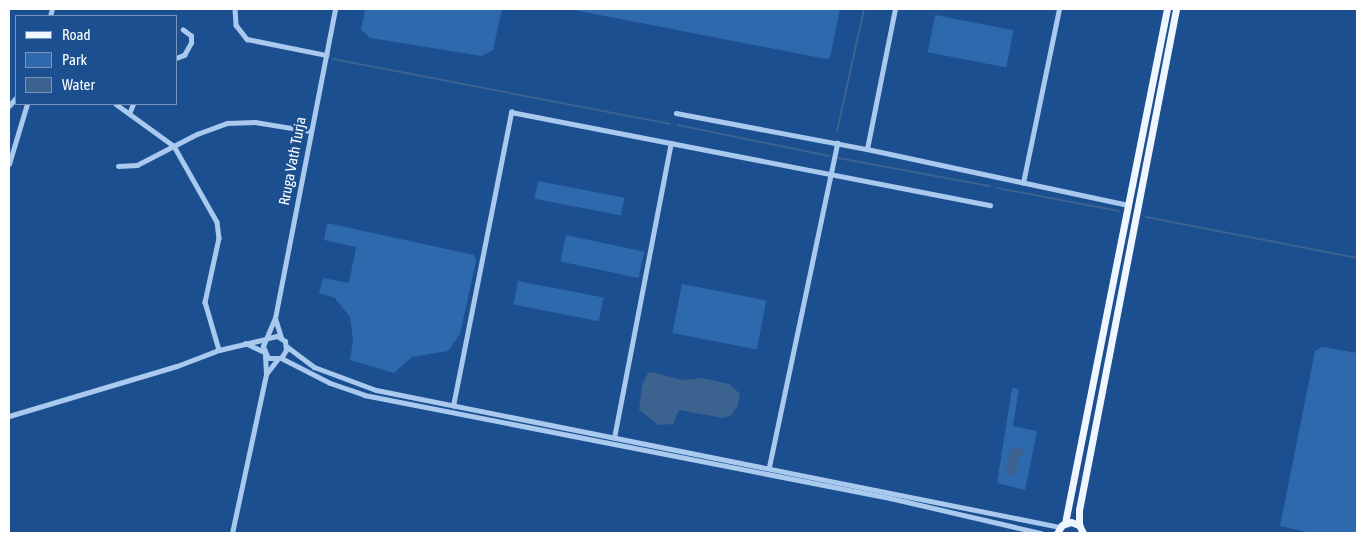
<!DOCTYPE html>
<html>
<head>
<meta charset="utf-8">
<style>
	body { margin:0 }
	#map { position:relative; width:1366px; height:542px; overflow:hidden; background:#1b4f8f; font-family:"Asap Condensed",sans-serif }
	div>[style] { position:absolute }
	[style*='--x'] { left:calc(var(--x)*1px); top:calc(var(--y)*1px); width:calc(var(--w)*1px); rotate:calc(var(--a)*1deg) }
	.green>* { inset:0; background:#2e69ad; transform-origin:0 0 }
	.water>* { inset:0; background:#3c6290 }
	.stream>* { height:2px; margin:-1px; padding:0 1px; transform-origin:1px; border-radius:1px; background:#3c6290 }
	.minor>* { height:4.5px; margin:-2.25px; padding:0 2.25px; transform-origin:2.25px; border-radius:2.25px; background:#a9c9ee }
	.tertiary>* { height:5px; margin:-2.5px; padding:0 2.5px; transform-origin:2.5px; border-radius:2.5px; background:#a9c9ee }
	.primary>* { height:7px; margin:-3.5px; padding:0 3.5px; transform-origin:3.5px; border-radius:3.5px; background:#f0f6ff }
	span { translate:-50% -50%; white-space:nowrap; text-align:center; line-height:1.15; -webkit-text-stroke:5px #1b4f8f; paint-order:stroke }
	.street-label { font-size:15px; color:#fff }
	.frame { position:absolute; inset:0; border:10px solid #fff; pointer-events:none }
	.legend { position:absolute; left:15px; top:15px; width:162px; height:90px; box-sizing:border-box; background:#1b4f8f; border:1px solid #7695bc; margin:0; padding:6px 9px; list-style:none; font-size:15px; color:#fff }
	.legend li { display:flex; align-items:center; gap:10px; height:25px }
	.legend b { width:25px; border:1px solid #7695bc }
</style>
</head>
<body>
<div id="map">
	<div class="green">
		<div style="clip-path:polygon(365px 9px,502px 9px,493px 50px,482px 56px,370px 38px,361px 30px)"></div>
		<div style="clip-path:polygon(569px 9px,840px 9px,830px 58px,826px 59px)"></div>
		<div style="left:935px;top:15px;width:80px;height:38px;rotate:11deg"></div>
		<div style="left:538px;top:181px;width:88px;height:18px;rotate:11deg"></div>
		<div style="clip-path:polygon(327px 223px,474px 255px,476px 261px,460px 334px,448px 351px,412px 357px,394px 373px,350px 360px,353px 339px,350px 317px,335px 298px,319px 293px,323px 278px,349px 283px,356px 247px,324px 240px)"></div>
		<div style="left:566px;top:235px;width:80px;height:27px;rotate:12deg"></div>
		<div style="left:518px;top:281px;width:87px;height:24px;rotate:11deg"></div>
		<div style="left:682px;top:284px;width:86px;height:50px;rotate:11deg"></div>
		<div style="clip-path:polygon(1322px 347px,1357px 353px,1357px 533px,1312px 533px,1280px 526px,1315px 351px)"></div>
		<div style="clip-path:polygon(1012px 388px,1019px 389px,1013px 426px,1037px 431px,1025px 490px,997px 483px)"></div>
	</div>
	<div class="water">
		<div style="clip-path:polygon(652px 372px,682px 380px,702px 378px,730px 384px,740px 394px,738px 405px,732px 415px,723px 418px,679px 410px,673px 424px,659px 425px,639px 410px,642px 385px,648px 373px)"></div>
		<div style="clip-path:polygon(1019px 447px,1025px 453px,1019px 457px,1016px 475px,1005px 473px,1010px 450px)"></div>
	</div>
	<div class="stream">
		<div style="--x:333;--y:59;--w:343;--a:10.9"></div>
		<div style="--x:678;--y:125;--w:154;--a:11.6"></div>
		<div style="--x:837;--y:131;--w:125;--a:-77.5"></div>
		<div style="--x:838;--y:158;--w:154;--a:10.5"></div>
		<div style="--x:997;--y:188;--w:124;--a:10.7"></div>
		<div style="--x:1146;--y:217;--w:215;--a:11"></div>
	</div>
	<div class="minor">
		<div style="--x:235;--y:9;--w:16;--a:86"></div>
		<div style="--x:236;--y:25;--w:18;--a:52"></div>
		<div style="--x:247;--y:39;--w:81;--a:11.4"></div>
		<div style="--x:50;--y:16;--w:7;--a:-74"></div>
		<div style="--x:176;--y:58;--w:9;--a:-21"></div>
		<div style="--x:184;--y:55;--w:14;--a:-60"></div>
		<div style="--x:191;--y:43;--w:7;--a:-90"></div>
		<div style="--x:191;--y:36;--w:10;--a:-143"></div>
		<div style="--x:116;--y:104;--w:72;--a:35.9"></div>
		<div style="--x:174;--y:146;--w:87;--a:60.5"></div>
		<div style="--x:217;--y:222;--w:16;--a:83"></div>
		<div style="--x:219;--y:238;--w:66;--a:102.3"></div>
		<div style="--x:205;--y:302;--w:50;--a:73.7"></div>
		<div style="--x:9;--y:106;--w:11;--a:-49"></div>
		<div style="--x:676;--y:113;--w:194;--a:10.7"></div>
		<div style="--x:867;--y:149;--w:268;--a:12.1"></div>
		<div style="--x:129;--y:114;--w:11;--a:-68"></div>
		<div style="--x:867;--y:149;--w:143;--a:-78.7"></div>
		<div style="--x:9;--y:164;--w:63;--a:-73.3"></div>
		<div style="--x:118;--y:166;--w:19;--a:-3"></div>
		<div style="--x:137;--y:165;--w:68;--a:-27.3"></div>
		<div style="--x:197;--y:134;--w:32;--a:-20"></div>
		<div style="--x:227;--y:123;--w:28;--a:-2"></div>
		<div style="--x:255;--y:122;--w:56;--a:9.3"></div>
		<div style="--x:1023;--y:183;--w:178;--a:-78.3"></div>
		<div style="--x:453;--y:406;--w:300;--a:-78.8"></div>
		<div style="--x:511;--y:112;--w:488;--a:11"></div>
		<div style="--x:614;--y:438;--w:300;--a:-79.1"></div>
		<div style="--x:769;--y:467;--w:331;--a:-78.1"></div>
	</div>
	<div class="tertiary">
		<div style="--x:275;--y:318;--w:21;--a:73"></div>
		<div style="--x:268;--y:338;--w:9;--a:-13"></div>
		<div style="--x:277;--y:336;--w:9;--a:32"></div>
		<div style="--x:285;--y:341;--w:9;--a:84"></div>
		<div style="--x:286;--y:350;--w:9;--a:122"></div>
		<div style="--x:281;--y:358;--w:13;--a:180"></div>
		<div style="--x:268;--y:358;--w:13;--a:-113"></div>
		<div style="--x:263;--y:346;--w:30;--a:-67"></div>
		<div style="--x:275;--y:318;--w:315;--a:-79"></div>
		<div style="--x:245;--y:343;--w:21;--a:25"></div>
		<div style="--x:286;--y:346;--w:35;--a:37"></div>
		<div style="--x:314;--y:367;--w:66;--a:20.4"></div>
		<div style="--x:376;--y:390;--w:698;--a:11.33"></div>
		<div style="--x:281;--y:358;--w:55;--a:27"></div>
		<div style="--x:330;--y:383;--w:36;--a:19"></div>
		<div style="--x:364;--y:395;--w:536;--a:11.08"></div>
		<div style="--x:890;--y:498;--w:155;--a:13.1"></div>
		<div style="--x:266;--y:374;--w:18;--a:-52"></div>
		<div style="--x:9;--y:416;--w:175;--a:-16.6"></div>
		<div style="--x:177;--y:366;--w:45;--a:-20.9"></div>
		<div style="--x:219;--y:350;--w:48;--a:-13.2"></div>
		<div style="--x:232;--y:533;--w:163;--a:-77.9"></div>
		<div style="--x:266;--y:374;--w:19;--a:-93"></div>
	</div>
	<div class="primary">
		<div style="--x:1065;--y:523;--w:524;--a:-78.78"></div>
		<div style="--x:1079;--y:525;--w:15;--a:-90"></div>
		<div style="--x:1079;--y:510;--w:510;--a:-79.04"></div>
		<div style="--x:1057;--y:533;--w:9;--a:-58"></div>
		<div style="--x:1062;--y:525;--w:9;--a:-18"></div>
		<div style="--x:1071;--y:522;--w:9;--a:21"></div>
		<div style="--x:1079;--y:525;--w:9;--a:63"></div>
	</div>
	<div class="street-label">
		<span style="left:292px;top:161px;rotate:-79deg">Rruga Vath Turja</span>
	</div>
	<div class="frame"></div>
	<ul class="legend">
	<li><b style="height:6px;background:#f0f6ff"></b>Road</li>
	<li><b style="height:14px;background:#2e69ad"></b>Park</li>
	<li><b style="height:14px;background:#3c6290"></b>Water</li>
	</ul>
</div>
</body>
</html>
